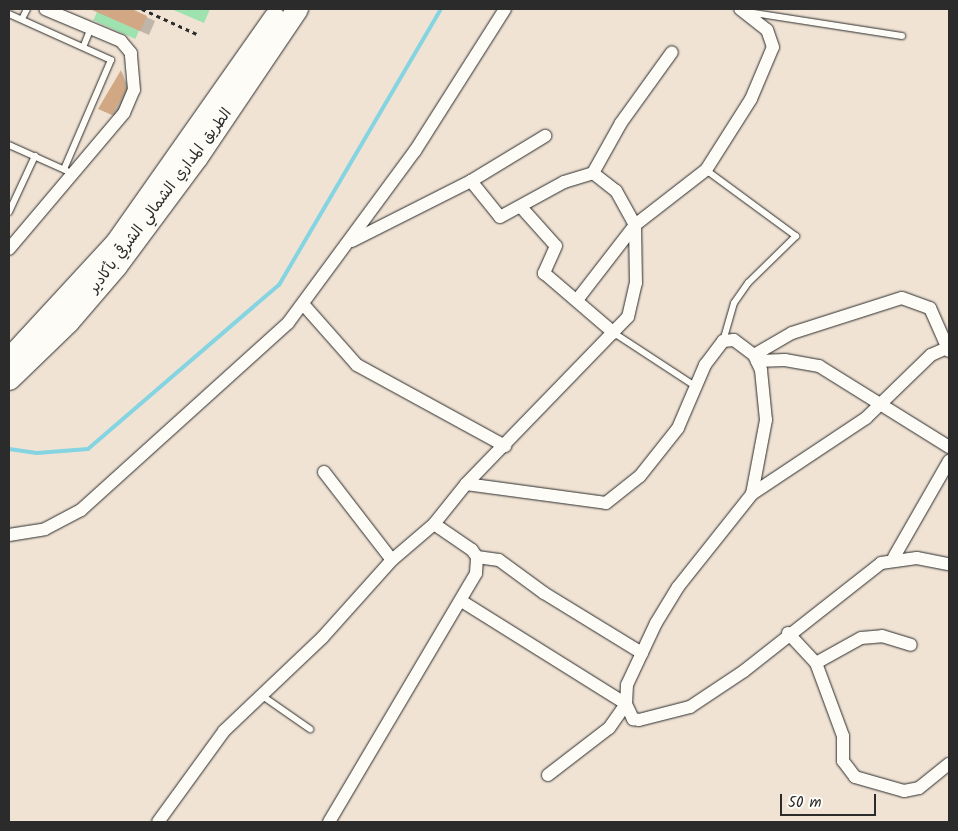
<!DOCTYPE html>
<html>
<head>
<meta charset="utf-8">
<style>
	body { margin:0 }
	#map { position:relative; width:958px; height:831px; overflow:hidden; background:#f0e3d4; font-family:Kalam,"Playpen Sans Arabic",sans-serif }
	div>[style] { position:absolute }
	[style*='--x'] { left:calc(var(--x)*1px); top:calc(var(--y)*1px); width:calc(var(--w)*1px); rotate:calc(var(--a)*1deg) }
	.green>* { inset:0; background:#9ee3af; transform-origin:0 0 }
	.shadow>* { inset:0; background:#0003 }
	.stream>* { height:4px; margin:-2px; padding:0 2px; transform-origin:2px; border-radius:2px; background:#85d4e1 }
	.building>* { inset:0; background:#d1a883 }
	.path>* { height:2.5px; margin-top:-1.25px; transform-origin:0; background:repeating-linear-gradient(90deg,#2b2b2b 0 4px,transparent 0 8px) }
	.roads { filter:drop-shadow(0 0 1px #2b2b2b) drop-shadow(0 0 1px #2b2b2b) }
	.service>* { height:6px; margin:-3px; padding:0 3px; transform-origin:3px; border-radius:3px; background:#fdfcf7 }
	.minor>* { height:12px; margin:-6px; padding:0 6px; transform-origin:6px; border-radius:6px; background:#fdfcf7 }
	.trunk>* { height:21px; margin:-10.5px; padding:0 10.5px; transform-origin:10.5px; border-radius:10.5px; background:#fdfcf7 }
	span { translate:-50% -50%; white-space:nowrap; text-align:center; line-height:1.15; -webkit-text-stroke:4.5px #fdfcf7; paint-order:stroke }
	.street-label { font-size:15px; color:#2b2b2b }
	.frame { position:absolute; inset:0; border:10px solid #2b2b2b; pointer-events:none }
	.scale { position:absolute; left:780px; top:794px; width:96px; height:22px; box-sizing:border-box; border:2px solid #2b2b2b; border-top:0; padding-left:6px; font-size:15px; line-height:18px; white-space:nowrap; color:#2b2b2b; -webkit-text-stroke:4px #fdfcf7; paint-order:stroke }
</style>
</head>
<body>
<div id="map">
	<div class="green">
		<div style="clip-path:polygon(171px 9px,210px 9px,204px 23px)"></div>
		<div style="left:97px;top:12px;width:46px;height:9px;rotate:24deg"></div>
	</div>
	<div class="shadow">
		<div style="clip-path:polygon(90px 9px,129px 9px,155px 21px,149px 35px)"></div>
		<div style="clip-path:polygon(122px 72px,130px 92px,117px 117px,100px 109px)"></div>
	</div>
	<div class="stream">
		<div style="--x:9;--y:449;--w:28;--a:8"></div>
		<div style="--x:37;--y:453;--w:51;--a:-4.5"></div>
		<div style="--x:88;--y:449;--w:252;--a:-40.7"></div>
		<div style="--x:279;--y:285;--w:320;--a:-59.6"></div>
	</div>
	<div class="building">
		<div style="clip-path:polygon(90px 9px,132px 9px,147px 16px,140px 31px)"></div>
		<div style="clip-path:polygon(121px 70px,126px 89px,112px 115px,98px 109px)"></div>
	</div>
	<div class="path">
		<div style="--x:142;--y:9;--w:60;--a:24.4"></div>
	</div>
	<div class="roads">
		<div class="service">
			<div style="--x:747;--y:12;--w:157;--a:8.8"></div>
			<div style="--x:9;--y:14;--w:112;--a:24.3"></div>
			<div style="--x:111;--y:60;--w:119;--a:113.3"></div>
			<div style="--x:22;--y:19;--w:11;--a:-63"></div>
			<div style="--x:84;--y:45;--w:18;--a:-68"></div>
			<div style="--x:9;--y:145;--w:64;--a:24.1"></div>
			<div style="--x:706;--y:170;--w:112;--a:36.3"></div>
			<div style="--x:796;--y:236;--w:67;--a:135.6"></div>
			<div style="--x:748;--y:283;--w:24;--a:125"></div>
			<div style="--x:734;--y:303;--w:40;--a:106"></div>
			<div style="--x:9;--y:212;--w:62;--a:-65.1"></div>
			<div style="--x:614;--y:333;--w:100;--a:33.2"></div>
			<div style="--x:261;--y:695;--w:60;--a:34.8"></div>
		</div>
		<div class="minor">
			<div style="--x:471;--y:181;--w:87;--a:-31.3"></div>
			<div style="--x:521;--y:207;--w:52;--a:48.1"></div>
			<div style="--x:556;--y:246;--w:30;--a:114"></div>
			<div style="--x:544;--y:273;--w:92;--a:40.6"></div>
			<div style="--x:352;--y:241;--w:133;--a:-26.8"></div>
			<div style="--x:471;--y:181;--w:46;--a:51.1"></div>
			<div style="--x:500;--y:217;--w:73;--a:-28.7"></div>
			<div style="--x:564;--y:182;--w:30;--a:-17"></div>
			<div style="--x:9;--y:249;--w:178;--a:-49.8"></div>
			<div style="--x:124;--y:113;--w:25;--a:-67"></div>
			<div style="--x:134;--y:90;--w:37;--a:-95"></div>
			<div style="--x:131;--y:53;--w:16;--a:-130"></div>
			<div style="--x:121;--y:41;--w:82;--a:-157.2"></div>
			<div style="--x:577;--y:300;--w:95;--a:-52.3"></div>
			<div style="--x:635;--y:225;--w:39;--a:-119"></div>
			<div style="--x:616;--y:191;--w:29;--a:-142"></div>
			<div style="--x:593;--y:173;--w:57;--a:-60.8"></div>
			<div style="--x:621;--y:123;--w:87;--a:-54.3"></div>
			<div style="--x:303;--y:304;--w:81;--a:48.5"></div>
			<div style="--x:357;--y:365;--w:169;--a:28.7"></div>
			<div style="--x:754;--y:355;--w:44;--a:-30.1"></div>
			<div style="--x:792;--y:333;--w:115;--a:-17.7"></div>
			<div style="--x:902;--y:298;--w:30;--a:20"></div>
			<div style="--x:930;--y:308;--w:47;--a:66.2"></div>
			<div style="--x:757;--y:361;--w:28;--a:-2"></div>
			<div style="--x:785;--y:360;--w:35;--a:10"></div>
			<div style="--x:819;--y:366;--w:153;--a:31.9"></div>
			<div style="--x:324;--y:472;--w:111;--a:52.3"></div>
			<div style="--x:392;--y:560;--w:55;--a:-40.6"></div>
			<div style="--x:466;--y:484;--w:141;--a:7.7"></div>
			<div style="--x:606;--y:503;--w:43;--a:-38.5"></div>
			<div style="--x:640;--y:476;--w:61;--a:-51.6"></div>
			<div style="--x:678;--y:428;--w:69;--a:-66.8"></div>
			<div style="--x:705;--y:365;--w:30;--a:-53"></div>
			<div style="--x:723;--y:341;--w:11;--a:-5"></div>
			<div style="--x:734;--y:340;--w:25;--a:37"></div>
			<div style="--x:754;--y:355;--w:17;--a:65"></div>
			<div style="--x:761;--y:370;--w:50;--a:84.3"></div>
			<div style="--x:766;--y:420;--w:75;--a:100.7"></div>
			<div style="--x:752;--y:494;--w:119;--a:128.5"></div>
			<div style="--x:678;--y:587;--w:42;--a:121.4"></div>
			<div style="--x:656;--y:623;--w:68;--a:115.1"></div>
			<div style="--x:627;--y:685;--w:19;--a:93"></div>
			<div style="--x:626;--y:704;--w:17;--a:65"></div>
			<div style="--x:633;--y:719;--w:6;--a:9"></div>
			<div style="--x:639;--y:720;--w:53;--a:-14.3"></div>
			<div style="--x:690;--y:707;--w:65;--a:-33.7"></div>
			<div style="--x:744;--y:671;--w:174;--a:-38.2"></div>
			<div style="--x:881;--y:563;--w:36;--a:-8"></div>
			<div style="--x:917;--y:558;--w:33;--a:11"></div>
			<div style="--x:752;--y:494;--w:137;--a:-33.7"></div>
			<div style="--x:866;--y:418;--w:91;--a:-44.1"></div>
			<div style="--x:931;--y:355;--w:20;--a:-24"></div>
			<div style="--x:9;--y:535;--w:36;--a:-9"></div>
			<div style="--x:45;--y:529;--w:41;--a:-27.8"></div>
			<div style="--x:81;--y:510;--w:279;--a:-42.1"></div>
			<div style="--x:288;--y:323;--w:214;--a:-53.6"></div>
			<div style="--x:415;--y:151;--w:168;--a:-57.6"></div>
			<div style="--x:477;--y:557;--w:22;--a:8"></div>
			<div style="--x:499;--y:560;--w:56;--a:36.3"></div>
			<div style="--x:544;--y:593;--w:115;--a:31.5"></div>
			<div style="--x:894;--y:557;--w:111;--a:-60.2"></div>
			<div style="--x:463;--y:602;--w:192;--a:32"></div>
			<div style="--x:626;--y:704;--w:29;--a:125"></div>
			<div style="--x:609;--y:728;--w:77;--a:142.4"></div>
			<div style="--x:788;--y:633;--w:41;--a:47"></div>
			<div style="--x:816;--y:663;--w:78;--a:69.7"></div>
			<div style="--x:843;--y:736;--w:25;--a:90"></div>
			<div style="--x:843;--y:761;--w:20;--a:53"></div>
			<div style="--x:855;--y:777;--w:51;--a:15.9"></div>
			<div style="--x:904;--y:791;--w:15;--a:-11"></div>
			<div style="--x:919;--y:788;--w:38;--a:-39"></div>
			<div style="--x:816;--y:663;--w:51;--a:-29.1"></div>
			<div style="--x:861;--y:638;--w:21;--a:-5"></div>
			<div style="--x:882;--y:636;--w:30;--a:17"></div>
			<div style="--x:158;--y:822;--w:112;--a:-54"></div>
			<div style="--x:224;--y:731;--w:135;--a:-43.5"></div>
			<div style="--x:322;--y:638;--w:105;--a:-48.1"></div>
			<div style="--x:329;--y:822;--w:289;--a:-59.4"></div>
			<div style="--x:476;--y:573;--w:16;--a:-86"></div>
			<div style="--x:477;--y:557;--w:9;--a:-126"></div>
			<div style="--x:472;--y:550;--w:46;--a:-145.6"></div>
			<div style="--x:434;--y:524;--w:51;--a:-51.3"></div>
			<div style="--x:466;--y:484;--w:233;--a:-45.9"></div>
			<div style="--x:628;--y:317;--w:35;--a:-77"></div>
			<div style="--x:636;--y:283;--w:58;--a:-91"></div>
			<div style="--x:635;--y:225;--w:90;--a:-37.8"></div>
			<div style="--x:706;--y:170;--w:84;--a:-57.6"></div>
			<div style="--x:751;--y:99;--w:56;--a:-67.1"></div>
			<div style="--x:773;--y:47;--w:18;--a:-109"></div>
			<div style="--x:767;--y:30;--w:34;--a:-142"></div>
		</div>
		<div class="trunk">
			<div style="--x:9;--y:358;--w:158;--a:-47.3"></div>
			<div style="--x:116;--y:242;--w:275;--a:-54.9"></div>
			<div style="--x:9;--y:379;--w:82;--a:-44"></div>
			<div style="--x:68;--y:322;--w:74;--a:-49.4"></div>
			<div style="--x:116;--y:266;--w:136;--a:-53.4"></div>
			<div style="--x:197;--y:157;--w:179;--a:-56"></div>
		</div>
	</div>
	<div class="street-label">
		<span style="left:161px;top:201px;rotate:-53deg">الطريق المداري الشمالي الشرقي بأكادير</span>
	</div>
	<div class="frame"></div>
	<div class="scale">50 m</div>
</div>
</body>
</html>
